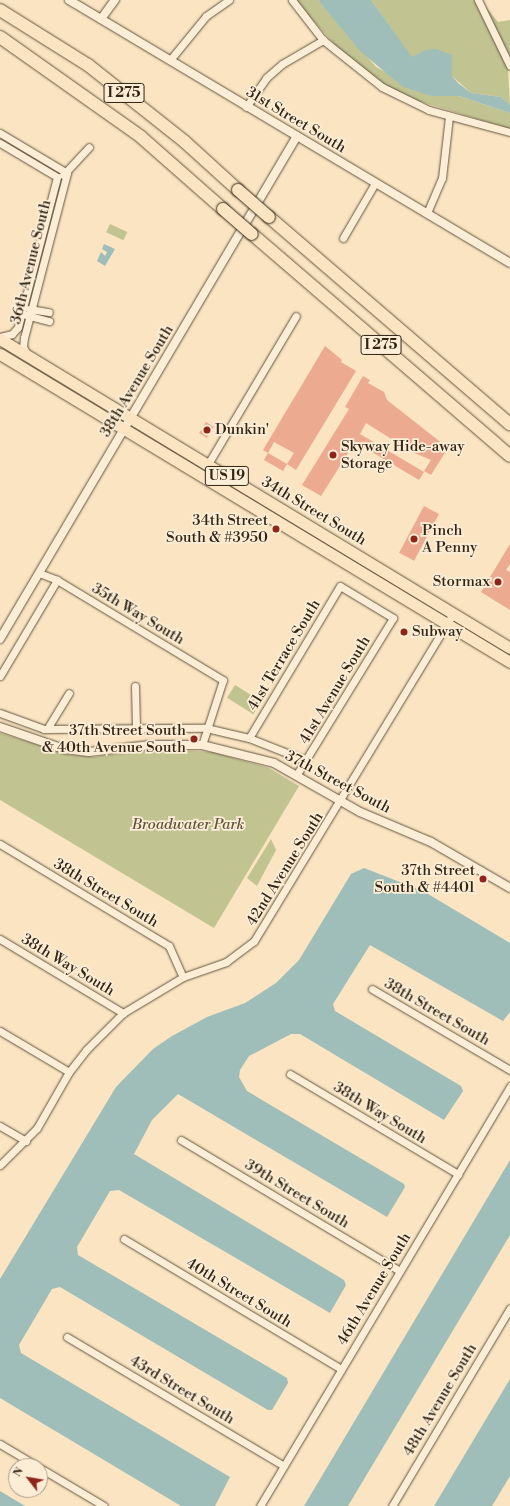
<!DOCTYPE html>
<html>
<head>
<meta charset="utf-8">
<style>
	body { margin:0 }
	#map { position:relative; width:510px; height:1506px; overflow:hidden; background:#fae4c1; font-family:"Libre Bodoni",serif }
	div>[style] { position:absolute }
	[style*='--x'] { left:calc(var(--x)*1px); top:calc(var(--y)*1px); width:calc(var(--w)*1px); rotate:calc(var(--a)*1deg) }
	.green>* { inset:0; background:#c1c391; transform-origin:0 0 }
	.water>* { inset:0; background:#9fbeb9 }
	.building>* { inset:0; background:#ecaa91; transform-origin:0 0 }
	.roads { filter:drop-shadow(0 0 1px #64553f) drop-shadow(0 0 1px #64553f) }
	.minor>* { height:7px; margin:-3.5px; padding:0 3.5px; transform-origin:3.5px; border-radius:3.5px; background:#fcedd7 }
	.tertiary>* { height:8px; margin:-4px; padding:0 4px; transform-origin:4px; border-radius:4px; background:#fcedd7 }
	.trunk>* { height:11px; margin:-5.5px; padding:0 5.5px; transform-origin:5.5px; border-radius:5.5px; background:#fae4c1 }
	.motorway>* { height:12px; margin:-6px; padding:0 6px; transform-origin:6px; border-radius:6px; background:#fae4c1 }
	.bridges { filter:drop-shadow(0 0 1px #322514) drop-shadow(0 0 1px #322514) }
	.motorway-bridge>* { height:12px; margin:-6px; padding:0 6px; transform-origin:6px; border-radius:6px; background:#fae4c1 }
	.dots>* { width:11px; height:11px; translate:-50% -50%; box-sizing:border-box; border:2px solid #fcedd7; border-radius:50% }
	span { translate:-50% -50%; white-space:nowrap; text-align:center; line-height:1.15; -webkit-text-stroke:3.5px #fcedd7; paint-order:stroke }
	.shield-label span { padding:1px 3px; background:#fcedd7; border:1px solid; border-radius:3px; -webkit-text-stroke-width:0 }
	.shield-label { font-size:14px; color:#322514; font-weight:700 }
	.street-label { font-size:15px; color:#322514 }
	.poi-label { font-size:15px; color:#322514 }
	.left { translate:0 -50%; text-align:left }
	.right { translate:-100% -50%; text-align:right }
	.park-label { font-size:15px; color:#5d543a; font-style:italic }
	.north { position:absolute; left:8px; top:1458px; width:40px; height:40px; box-sizing:border-box; background:#fcedd7; border:1px solid #ab9d89; border-radius:50%; rotate:301deg; font-size:11px; font-weight:700; line-height:16px; text-align:center; color:#322514 }
	.north::after { content:''; display:block; margin:auto; width:14px; height:18px; background:#8f2418; clip-path:polygon(50% 0,100% 100%,50% 72%,0 100%) }
</style>
</head>
<body>
<div id="map">
	<div class="green">
		<div style="clip-path:polygon(295px 0,318px 0,376px 67px,431px 96px,459px 96px,510px 113px,510px 129px,409px 98px,388px 87px,345px 56px)"></div>
		<div style="clip-path:polygon(371px 0,474px 0,508px 69px,510px 105px,501px 97px,471px 93px,452px 76px,450px 63px,412px 58px)"></div>
		<div style="clip-path:polygon(483px 3px,498px 22px,510px 20px,510px 59px)"></div>
		<div style="left:110px;top:224px;width:19px;height:9px;rotate:25deg"></div>
		<div style="left:235px;top:685px;width:31px;height:15px;rotate:32deg"></div>
		<div style="clip-path:polygon(0 733px,70px 755px,94px 757px,165px 749px,212px 752px,269px 768px,299px 786px,214px 928px,0 800px)"></div>
		<div style="clip-path:polygon(271px 839px,276px 850px,257px 886px,247px 878px)"></div>
	</div>
	<div class="water">
		<div style="clip-path:polygon(318px 0,371px 0,412px 57px,426px 50px,436px 49px,452px 55px,452px 76px,458px 83px,471px 93px,501px 97px,510px 105px,510px 113px,459px 96px,431px 96px,403px 87px,361px 52px)"></div>
		<div style="clip-path:polygon(104px 244px,115px 249px,105px 266px,97px 261px,101px 252px,105px 256px,107px 252px,102px 249px)"></div>
		<div style="clip-path:polygon(364px 868px,423px 891px,510px 943px,510px 1012px,503px 1021px,370px 945px,333px 1004px,335px 1011px,461px 1086px,463px 1091px,444px 1120px,300px 1034px,291px 1034px,249px 1056px,240px 1070px,239px 1077px,247px 1091px,404px 1184px,405px 1187px,387px 1217px,178px 1094px,152px 1120px,134px 1154px,344px 1280px,346px 1285px,330px 1313px,119px 1190px,110px 1191px,77px 1247px,78px 1255px,287px 1378px,288px 1383px,272px 1410px,268px 1410px,60px 1287px,52px 1289px,19px 1345px,21px 1353px,230px 1477px,215px 1506px,181px 1506px,0 1398px,0 1279px,116px 1087px,153px 1049px,172px 1036px,207px 1017px,245px 1003px,276px 983px,299px 960px,351px 874px)"></div>
		<div style="clip-path:polygon(510px 1160px,510px 1235px,348px 1506px,304px 1506px)"></div>
		<div style="clip-path:polygon(510px 1379px,510px 1476px,492px 1506px,434px 1506px)"></div>
		<div style="clip-path:polygon(0 1491px,25px 1506px,0 1506px)"></div>
	</div>
	<div class="building">
		<div style="clip-path:polygon(325px 346px,342px 360px,341px 362px,356px 371px,296px 470px,287px 464px,294px 453px,274px 442px,268px 453px,263px 450px)"></div>
		<div style="clip-path:polygon(363px 376px,370px 380px,368px 383px,384px 392px,387px 400px,448px 448px,431px 475px,424px 471px,431px 460px,412px 452px,366px 423px,360px 434px,424px 472px,419px 480px,355px 442px,321px 496px,302px 485px,349px 409px,345px 407px)"></div>
		<div style="left:206px;top:422px;width:9px;height:13px;rotate:32deg"></div>
		<div style="left:268px;top:453px;width:22px;height:8px;rotate:30deg"></div>
		<div style="left:424px;top:506px;width:17px;height:53px;rotate:28deg"></div>
		<div style="clip-path:polygon(510px 544px,510px 564px,506px 570px,510px 572px,510px 610px,481px 592px)"></div>
	</div>
	<div class="roads">
		<div class="minor">
			<div style="--x:292;--y:0;--w:51;--a:52.2"></div>
			<div style="--x:323;--y:40;--w:75;--a:38.5"></div>
			<div style="--x:382;--y:87;--w:52;--a:26.1"></div>
			<div style="--x:429;--y:110;--w:84;--a:15.2"></div>
			<div style="--x:478;--y:0;--w:73;--a:64.1"></div>
			<div style="--x:170;--y:60;--w:57;--a:-50.7"></div>
			<div style="--x:206;--y:16;--w:28;--a:-35"></div>
			<div style="--x:246;--y:107;--w:35;--a:-55"></div>
			<div style="--x:266;--y:78;--w:21;--a:-41"></div>
			<div style="--x:282;--y:64;--w:48;--a:-30.3"></div>
			<div style="--x:0;--y:133;--w:78;--a:30.8"></div>
			<div style="--x:0;--y:143;--w:66;--a:30.8"></div>
			<div style="--x:63;--y:175;--w:38;--a:-47"></div>
			<div style="--x:427;--y:213;--w:38;--a:-67"></div>
			<div style="--x:442;--y:178;--w:61;--a:-83.5"></div>
			<div style="--x:343;--y:238;--w:64;--a:-59.8"></div>
			<div style="--x:29;--y:309;--w:20;--a:9"></div>
			<div style="--x:26;--y:315;--w:24;--a:15"></div>
			<div style="--x:0;--y:337;--w:12;--a:-14"></div>
			<div style="--x:12;--y:334;--w:9;--a:-49"></div>
			<div style="--x:18;--y:327;--w:155;--a:-75.4"></div>
			<div style="--x:27;--y:354;--w:8;--a:-120"></div>
			<div style="--x:23;--y:347;--w:9;--a:-84"></div>
			<div style="--x:24;--y:338;--w:171;--a:-75.4"></div>
			<div style="--x:208;--y:464;--w:172;--a:-59.3"></div>
			<div style="--x:39;--y:573;--w:19;--a:21"></div>
			<div style="--x:57;--y:580;--w:194;--a:31.1"></div>
			<div style="--x:223;--y:680;--w:68;--a:107.9"></div>
			<div style="--x:0;--y:676;--w:112;--a:-59.3"></div>
			<div style="--x:135;--y:686;--w:42;--a:88.6"></div>
			<div style="--x:0;--y:713;--w:47;--a:20"></div>
			<div style="--x:44;--y:729;--w:162;--a:-0.4"></div>
			<div style="--x:206;--y:728;--w:44;--a:13.1"></div>
			<div style="--x:249;--y:738;--w:60;--a:21.4"></div>
			<div style="--x:47;--y:729;--w:42;--a:-58.6"></div>
			<div style="--x:249;--y:738;--w:177;--a:-59.1"></div>
			<div style="--x:340;--y:586;--w:62;--a:31.1"></div>
			<div style="--x:393;--y:618;--w:183;--a:121.6"></div>
			<div style="--x:0;--y:844;--w:197;--a:31.1"></div>
			<div style="--x:169;--y:946;--w:34;--a:66"></div>
			<div style="--x:0;--y:939;--w:144;--a:31"></div>
			<div style="--x:372;--y:989;--w:160;--a:30.4"></div>
			<div style="--x:0;--y:1031;--w:80;--a:30.7"></div>
			<div style="--x:290;--y:1074;--w:196;--a:30.8"></div>
			<div style="--x:0;--y:1126;--w:30;--a:30"></div>
			<div style="--x:181;--y:1140;--w:255;--a:30.9"></div>
			<div style="--x:0;--y:1165;--w:52;--a:-45"></div>
			<div style="--x:37;--y:1128;--w:64;--a:-60.3"></div>
			<div style="--x:69;--y:1072;--w:28;--a:-52"></div>
			<div style="--x:86;--y:1050;--w:52;--a:-45"></div>
			<div style="--x:123;--y:1013;--w:70;--a:-31"></div>
			<div style="--x:183;--y:977;--w:46;--a:-19.2"></div>
			<div style="--x:226;--y:962;--w:35;--a:-37"></div>
			<div style="--x:254;--y:941;--w:383;--a:-58.7"></div>
			<div style="--x:124;--y:1239;--w:253;--a:30.9"></div>
			<div style="--x:67;--y:1337;--w:252;--a:30.7"></div>
			<div style="--x:0;--y:1444;--w:43;--a:30.7"></div>
			<div style="--x:40;--y:1468;--w:74;--a:30.7"></div>
			<div style="--x:260;--y:1506;--w:489;--a:-59.2"></div>
			<div style="--x:392;--y:1506;--w:230;--a:-59.2"></div>
		</div>
		<div class="tertiary">
			<div style="--x:69;--y:0;--w:513;--a:30.81"></div>
			<div style="--x:101;--y:19;--w:24;--a:-54"></div>
			<div style="--x:0;--y:639;--w:584;--a:-59.44"></div>
			<div style="--x:0;--y:727;--w:68;--a:19"></div>
			<div style="--x:64;--y:749;--w:25;--a:7"></div>
			<div style="--x:89;--y:752;--w:62;--a:-6.4"></div>
			<div style="--x:151;--y:745;--w:51;--a:0"></div>
			<div style="--x:202;--y:745;--w:74;--a:14"></div>
			<div style="--x:274;--y:763;--w:99;--a:29.7"></div>
			<div style="--x:360;--y:812;--w:77;--a:22.9"></div>
			<div style="--x:431;--y:842;--w:91;--a:30.2"></div>
		</div>
		<div class="trunk">
			<div style="--x:0;--y:339;--w:596;--a:31.21"></div>
			<div style="--x:0;--y:354;--w:596;--a:31.13"></div>
		</div>
		<div class="motorway">
			<div style="--x:0;--y:10;--w:104;--a:32"></div>
			<div style="--x:88;--y:65;--w:124;--a:38.4"></div>
			<div style="--x:185;--y:142;--w:72;--a:42.2"></div>
			<div style="--x:0;--y:37;--w:173;--a:35.3"></div>
			<div style="--x:141;--y:137;--w:109;--a:41.3"></div>
			<div style="--x:269;--y:217;--w:318;--a:40.7"></div>
			<div style="--x:252;--y:234;--w:340;--a:40.7"></div>
		</div>
	</div>
	<div class="bridges">
		<div class="motorway-bridge">
			<div style="--x:238;--y:190;--w:41;--a:41.1"></div>
			<div style="--x:223;--y:209;--w:38;--a:41"></div>
		</div>
	</div>
	<div class="dots">
		<div style="left:207px;top:430px;background:#8f2418"></div>
		<div style="left:333px;top:455px;background:#8f2418"></div>
		<div style="left:276px;top:529px;background:#8f2418"></div>
		<div style="left:414px;top:539px;background:#8f2418"></div>
		<div style="left:498px;top:582px;background:#8f2418"></div>
		<div style="left:404px;top:632px;background:#8f2418"></div>
		<div style="left:194px;top:739px;background:#8f2418"></div>
		<div style="left:483px;top:879px;background:#8f2418"></div>
	</div>
	<div class="shield-label">
		<span style="left:124px;top:93px">I 275</span>
		<span style="left:381px;top:345px">I 275</span>
		<span style="left:227px;top:476px">US 19</span>
	</div>
	<div class="street-label">
		<span style="left:296px;top:120px;rotate:31deg">31st Street South</span>
		<span style="left:31px;top:262px;rotate:-76deg">36th Avenue South</span>
		<span style="left:137px;top:381px;rotate:-59deg">38th Avenue South</span>
		<span style="left:314px;top:511px;rotate:31deg">34th Street South</span>
		<span style="left:138px;top:614px;rotate:31deg">35th Way South</span>
		<span style="left:284px;top:655px;rotate:-59deg">41st Terrace South</span>
		<span style="left:335px;top:690px;rotate:-59deg">41st Avenue South</span>
		<span style="left:338px;top:782px;rotate:28deg">37th Street South</span>
		<span style="left:285px;top:869px;rotate:-58deg">42nd Avenue South</span>
		<span style="left:106px;top:893px;rotate:31deg">38th Street South</span>
		<span style="left:68px;top:965px;rotate:31deg">38th Way South</span>
		<span style="left:437px;top:1012px;rotate:30deg">38th Street South</span>
		<span style="left:380px;top:1113px;rotate:31deg">38th Way South</span>
		<span style="left:297px;top:1194px;rotate:31deg">39th Street South</span>
		<span style="left:374px;top:1289px;rotate:-59deg">46th Avenue South</span>
		<span style="left:239px;top:1293px;rotate:31deg">40th Street South</span>
		<span style="left:182px;top:1390px;rotate:31deg">43rd Street South</span>
		<span style="left:440px;top:1400px;rotate:-59deg">48th Avenue South</span>
	</div>
	<div class="poi-label">
		<span class="left" style="left:215px;top:430px">Dunkin'</span>
		<span class="left" style="left:341px;top:455px">Skyway Hide-away<br>Storage</span>
		<span class="right" style="left:268px;top:529px">34th Street<br>South &amp; #3950</span>
		<span class="left" style="left:422px;top:539px">Pinch<br>A Penny</span>
		<span class="right" style="left:490px;top:582px">Stormax</span>
		<span class="left" style="left:412px;top:632px">Subway</span>
		<span class="right" style="left:186px;top:739px">37th Street South<br>&amp; 40th Avenue South</span>
		<span class="right" style="left:475px;top:879px">37th Street<br>South &amp; #4401</span>
	</div>
	<div class="park-label">
		<span style="left:188px;top:825px">Broadwater Park</span>
	</div>
	<div class="north">N</div>
</div>
</body>
</html>
